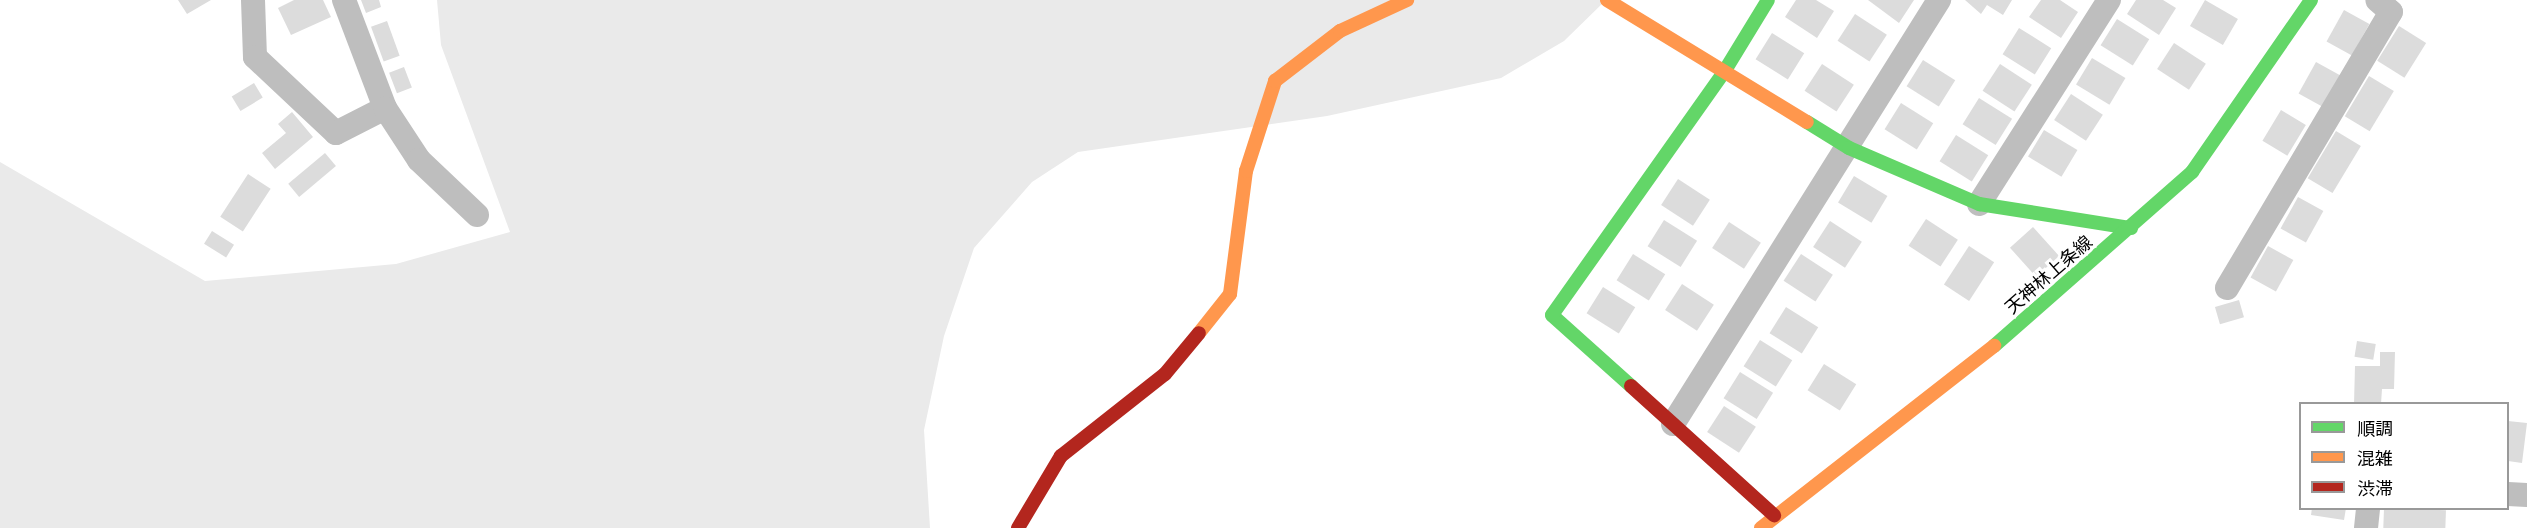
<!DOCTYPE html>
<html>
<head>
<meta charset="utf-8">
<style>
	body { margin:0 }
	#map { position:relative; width:2527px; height:528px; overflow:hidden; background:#fff; font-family:"DM Sans","Noto Sans JP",sans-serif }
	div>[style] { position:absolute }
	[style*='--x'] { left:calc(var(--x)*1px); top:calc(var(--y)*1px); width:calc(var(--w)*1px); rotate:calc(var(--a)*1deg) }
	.green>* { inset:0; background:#eaeaea }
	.building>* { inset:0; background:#dcdcdc; transform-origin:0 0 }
	.street>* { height:24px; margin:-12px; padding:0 12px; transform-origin:12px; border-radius:12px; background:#bebebe }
	.fast>* { height:14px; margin:-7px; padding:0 7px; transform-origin:7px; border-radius:7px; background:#63d668 }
	.slow>* { height:14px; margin:-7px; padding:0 7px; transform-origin:7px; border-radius:7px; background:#ff974d }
	.jam>* { height:14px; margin:-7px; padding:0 7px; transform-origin:7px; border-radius:7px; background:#b3261e }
	span { translate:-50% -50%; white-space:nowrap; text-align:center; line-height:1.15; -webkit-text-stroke:6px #fff; paint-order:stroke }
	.street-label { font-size:18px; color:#000 }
	.legend { position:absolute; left:2299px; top:402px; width:210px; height:108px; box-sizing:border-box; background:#fff; border:2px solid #999; margin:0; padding:8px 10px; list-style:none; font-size:18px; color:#000 }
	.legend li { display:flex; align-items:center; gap:12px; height:30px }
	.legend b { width:30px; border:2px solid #999 }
</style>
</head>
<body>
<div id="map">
	<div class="green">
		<div style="clip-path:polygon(437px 0,1606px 0,1564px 41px,1501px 78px,1327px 116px,1078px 152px,1032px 182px,974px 248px,944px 336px,924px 430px,930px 528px,0 528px,0 162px,205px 281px,396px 264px,510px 232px,441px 45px)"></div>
	</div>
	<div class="building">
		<div style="clip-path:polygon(178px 0,211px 0,187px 14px)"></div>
		<div style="clip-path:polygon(294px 0,323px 0,331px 17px,291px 35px,278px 8px)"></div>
		<div style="clip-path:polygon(361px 0,379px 0,381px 7px,366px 13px)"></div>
		<div style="clip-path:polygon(1796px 0,1816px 0,1834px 11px,1817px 38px,1785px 17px)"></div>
		<div style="clip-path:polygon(1868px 0,1914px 0,1899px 23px)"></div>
		<div style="clip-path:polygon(1965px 0,2012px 0,2003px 15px,1987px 5px,1981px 14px)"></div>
		<div style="clip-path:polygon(2041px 0,2060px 0,2078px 12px,2061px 38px,2029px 17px)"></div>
		<div style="clip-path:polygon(2136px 0,2163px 0,2176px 8px,2159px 35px,2127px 14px)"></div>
		<div style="left:2205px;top:0;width:38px;height:30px;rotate:30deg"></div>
		<div style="left:2344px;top:10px;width:29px;height:36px;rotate:29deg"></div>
		<div style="left:1855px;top:14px;width:38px;height:32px;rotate:33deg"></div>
		<div style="left:2117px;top:19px;width:38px;height:31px;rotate:32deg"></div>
		<div style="left:387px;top:21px;width:37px;height:17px;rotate:70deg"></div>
		<div style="left:2399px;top:26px;width:32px;height:41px;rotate:32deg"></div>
		<div style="left:2019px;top:28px;width:38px;height:31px;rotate:32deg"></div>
		<div style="left:1772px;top:33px;width:38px;height:31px;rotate:32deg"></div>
		<div style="left:2174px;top:43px;width:38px;height:31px;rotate:33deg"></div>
		<div style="left:2092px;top:58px;width:39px;height:31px;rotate:31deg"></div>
		<div style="left:1923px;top:60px;width:38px;height:31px;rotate:32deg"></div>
		<div style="left:2316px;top:62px;width:29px;height:36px;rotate:29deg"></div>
		<div style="left:1822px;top:64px;width:38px;height:32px;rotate:33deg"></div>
		<div style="left:2000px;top:64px;width:38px;height:32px;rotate:33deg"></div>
		<div style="left:404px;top:67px;width:22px;height:16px;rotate:69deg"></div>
		<div style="left:2369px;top:76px;width:29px;height:47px;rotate:31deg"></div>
		<div style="left:254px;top:83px;width:17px;height:26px;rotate:59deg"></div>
		<div style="left:2071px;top:94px;width:38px;height:31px;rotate:33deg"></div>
		<div style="left:1979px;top:98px;width:39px;height:31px;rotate:32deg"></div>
		<div style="left:1901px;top:103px;width:38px;height:31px;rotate:32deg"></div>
		<div style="left:2281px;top:110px;width:29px;height:36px;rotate:31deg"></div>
		<div style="clip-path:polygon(292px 112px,313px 137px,275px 169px,262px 153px,286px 133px,278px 124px)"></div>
		<div style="left:2044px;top:130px;width:39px;height:31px;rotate:31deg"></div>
		<div style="left:2336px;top:131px;width:29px;height:55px;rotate:31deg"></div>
		<div style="left:1956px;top:135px;width:38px;height:31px;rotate:32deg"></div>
		<div style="left:325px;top:153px;width:17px;height:48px;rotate:50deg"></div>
		<div style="left:248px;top:174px;width:27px;height:51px;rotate:33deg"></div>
		<div style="left:1854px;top:176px;width:39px;height:31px;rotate:31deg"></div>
		<div style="left:1678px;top:179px;width:38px;height:31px;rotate:33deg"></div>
		<div style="left:2298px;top:197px;width:29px;height:36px;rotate:29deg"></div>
		<div style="left:1926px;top:219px;width:38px;height:32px;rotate:33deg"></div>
		<div style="left:1664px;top:220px;width:39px;height:31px;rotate:32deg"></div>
		<div style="left:1830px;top:221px;width:38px;height:31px;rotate:33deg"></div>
		<div style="left:1729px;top:222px;width:38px;height:31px;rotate:33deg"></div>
		<div style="left:2033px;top:227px;width:39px;height:31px;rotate:48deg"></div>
		<div style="left:212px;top:231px;width:26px;height:15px;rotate:32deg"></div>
		<div style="left:1969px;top:246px;width:30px;height:46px;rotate:33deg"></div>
		<div style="left:2268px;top:246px;width:29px;height:36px;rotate:29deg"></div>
		<div style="left:1633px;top:254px;width:38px;height:31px;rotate:32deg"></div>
		<div style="left:1801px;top:254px;width:38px;height:32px;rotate:33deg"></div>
		<div style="left:1682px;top:284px;width:38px;height:31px;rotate:33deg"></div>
		<div style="left:1603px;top:287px;width:38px;height:31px;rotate:32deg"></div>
		<div style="left:2239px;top:300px;width:18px;height:25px;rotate:74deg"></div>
		<div style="left:1786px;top:307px;width:38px;height:31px;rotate:32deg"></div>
		<div style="left:1760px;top:340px;width:38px;height:31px;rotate:32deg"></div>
		<div style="left:2357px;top:341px;width:19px;height:16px;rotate:9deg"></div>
		<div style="clip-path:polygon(2380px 352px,2395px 352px,2394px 389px,2382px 389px,2381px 404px,2354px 404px,2355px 366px,2380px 366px)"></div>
		<div style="left:1824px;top:364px;width:38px;height:31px;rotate:32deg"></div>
		<div style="left:1740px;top:372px;width:39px;height:31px;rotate:32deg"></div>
		<div style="left:1724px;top:406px;width:38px;height:31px;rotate:33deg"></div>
		<div style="clip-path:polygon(2508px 421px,2527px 423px,2522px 463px,2508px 461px)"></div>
		<div style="clip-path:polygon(2312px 508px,2346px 508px,2344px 520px,2311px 515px)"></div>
		<div style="left:2384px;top:508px;width:62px;height:20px;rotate:2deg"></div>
	</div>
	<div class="street">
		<div style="--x:253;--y:0;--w:57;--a:88"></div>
		<div style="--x:255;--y:57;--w:111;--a:43.2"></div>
		<div style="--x:336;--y:133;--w:55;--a:-27"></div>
		<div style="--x:344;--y:0;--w:116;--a:69.2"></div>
		<div style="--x:385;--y:108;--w:62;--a:56.8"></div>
		<div style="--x:419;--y:160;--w:80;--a:43.5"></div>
		<div style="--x:1979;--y:204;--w:242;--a:-57.5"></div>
		<div style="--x:2227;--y:288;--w:321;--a:-59.3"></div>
		<div style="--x:2391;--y:12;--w:18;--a:-139"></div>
		<div style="--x:1673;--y:424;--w:501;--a:-57.9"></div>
		<div style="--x:2508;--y:494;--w:19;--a:3"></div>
		<div style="--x:2366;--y:528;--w:20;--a:-84"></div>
	</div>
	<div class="fast">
		<div style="--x:1807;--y:122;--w:49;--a:31.8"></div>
		<div style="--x:1849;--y:148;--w:142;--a:23.3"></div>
		<div style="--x:1979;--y:204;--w:154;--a:9"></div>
		<div style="--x:1994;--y:346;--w:264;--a:-41.3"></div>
		<div style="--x:2192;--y:172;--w:209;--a:-55.3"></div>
		<div style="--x:1631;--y:386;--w:106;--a:-138.1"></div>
		<div style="--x:1552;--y:315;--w:298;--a:-54.7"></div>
		<div style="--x:1724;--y:72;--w:84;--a:-58.6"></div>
	</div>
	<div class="slow">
		<div style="--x:1607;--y:0;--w:234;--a:31.4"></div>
		<div style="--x:1199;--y:333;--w:50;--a:-51.5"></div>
		<div style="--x:1230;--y:294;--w:124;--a:-82.6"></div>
		<div style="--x:1246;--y:171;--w:95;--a:-72.1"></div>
		<div style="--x:1275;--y:81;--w:82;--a:-37.6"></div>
		<div style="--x:1340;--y:31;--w:74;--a:-24.8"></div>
		<div style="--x:1761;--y:528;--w:296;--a:-38"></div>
	</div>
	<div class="jam">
		<div style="--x:1631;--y:386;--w:193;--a:42.1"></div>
		<div style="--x:1018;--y:528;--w:84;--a:-59.2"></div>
		<div style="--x:1061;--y:456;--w:132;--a:-38.3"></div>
		<div style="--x:1165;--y:374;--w:53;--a:-50.3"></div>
	</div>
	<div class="street-label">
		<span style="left:2049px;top:275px;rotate:-41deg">天神林上条線</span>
	</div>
	<ul class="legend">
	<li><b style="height:8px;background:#63d668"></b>順調</li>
	<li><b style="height:8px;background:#ff974d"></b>混雑</li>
	<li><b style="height:8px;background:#b3261e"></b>渋滞</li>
	</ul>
</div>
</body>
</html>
